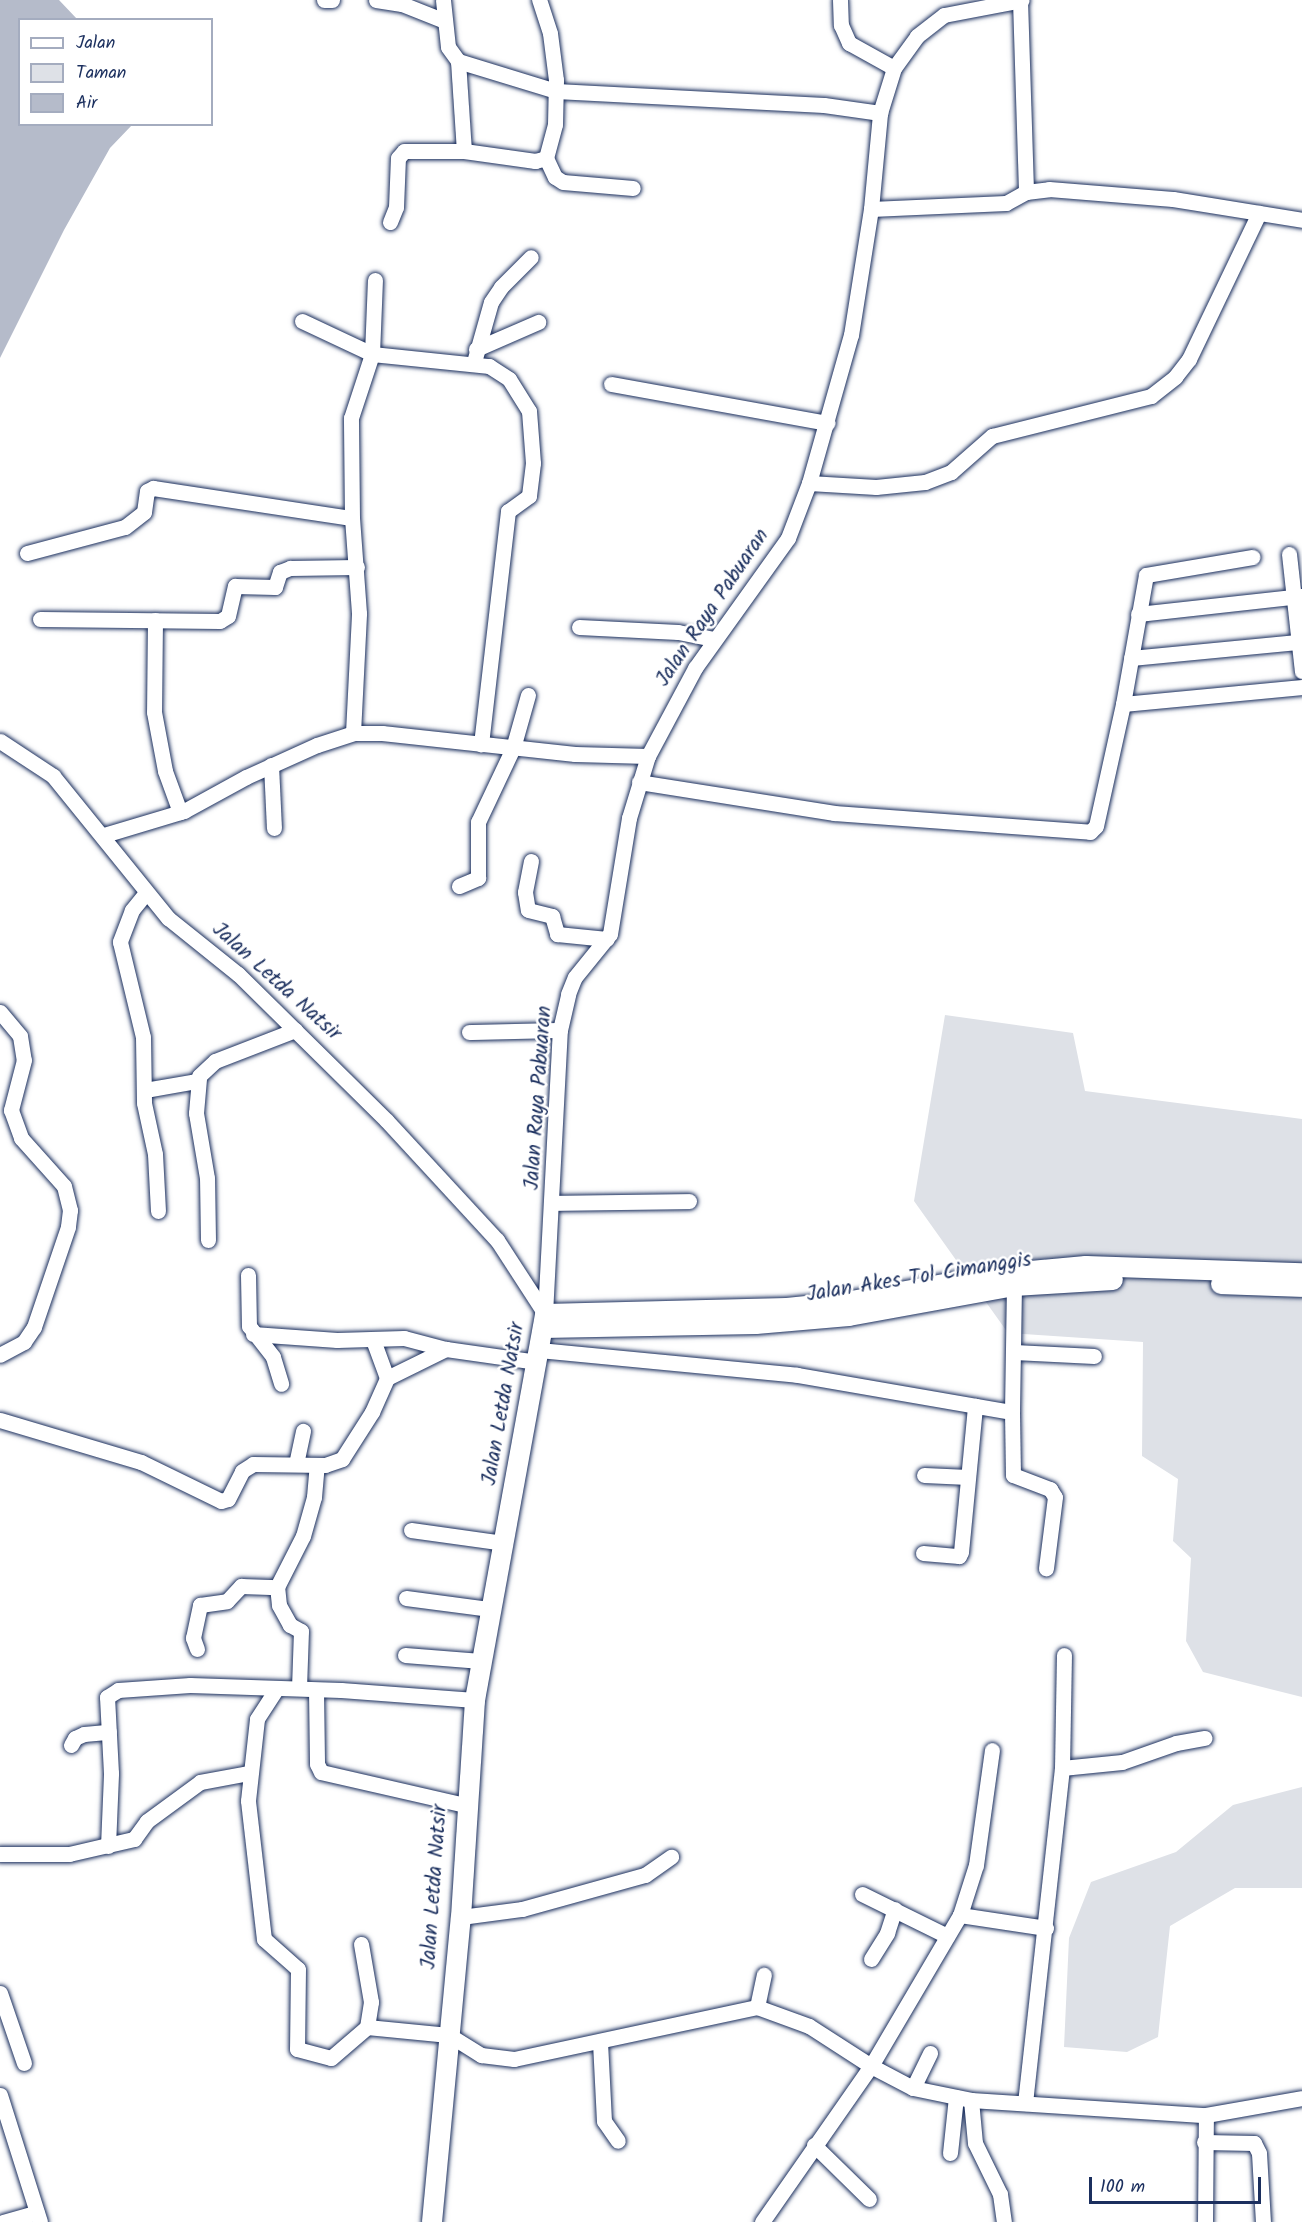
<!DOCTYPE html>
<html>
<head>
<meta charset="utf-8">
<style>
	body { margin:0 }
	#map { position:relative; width:1302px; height:2222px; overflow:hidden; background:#fff; font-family:Kalam,sans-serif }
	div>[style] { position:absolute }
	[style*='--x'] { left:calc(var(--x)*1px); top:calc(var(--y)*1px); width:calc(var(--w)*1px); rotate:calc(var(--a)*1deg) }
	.green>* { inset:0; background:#dee1e7 }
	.water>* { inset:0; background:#b5bbca }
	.roads { filter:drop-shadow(0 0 2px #1b2f5e) drop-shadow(0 0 2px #1b2f5e) }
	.minor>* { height:15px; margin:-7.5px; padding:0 7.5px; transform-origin:7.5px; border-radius:7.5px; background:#fff }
	.major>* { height:20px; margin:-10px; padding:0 10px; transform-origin:10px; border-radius:10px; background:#fff }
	span { translate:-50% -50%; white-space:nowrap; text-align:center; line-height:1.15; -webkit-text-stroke:5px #fff; paint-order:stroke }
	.street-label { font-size:21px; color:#1b2f5e }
	.legend { position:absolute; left:18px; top:18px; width:195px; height:108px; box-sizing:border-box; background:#fff; border:2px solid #a4acbf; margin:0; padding:8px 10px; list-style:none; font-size:18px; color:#1b2f5e }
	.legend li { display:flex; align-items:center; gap:12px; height:30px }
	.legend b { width:30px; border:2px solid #a4acbf }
	.scale { position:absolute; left:1089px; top:2177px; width:172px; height:27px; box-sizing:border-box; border:3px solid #1b2f5e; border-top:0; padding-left:8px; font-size:18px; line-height:21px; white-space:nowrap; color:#1b2f5e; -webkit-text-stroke:4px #fff; paint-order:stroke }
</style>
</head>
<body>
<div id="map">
	<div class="green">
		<div style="clip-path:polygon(945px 1015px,1073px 1033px,1085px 1091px,1302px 1119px,1302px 1697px,1203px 1672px,1186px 1641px,1191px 1558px,1173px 1541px,1178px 1479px,1142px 1456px,1143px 1342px,1008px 1333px,914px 1201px)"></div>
		<div style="clip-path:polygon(1302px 1787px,1302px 1888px,1235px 1888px,1170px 1926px,1158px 2037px,1127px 2052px,1064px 2047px,1069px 1938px,1091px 1882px,1176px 1852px,1233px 1805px)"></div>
	</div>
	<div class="water">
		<div style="clip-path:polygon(0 0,59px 0,77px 19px,20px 20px,20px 124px,132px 125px,110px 148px,64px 230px,0 358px)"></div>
	</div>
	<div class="roads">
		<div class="minor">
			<div style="--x:324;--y:0;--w:8;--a:0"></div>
			<div style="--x:376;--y:0;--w:26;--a:9"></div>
			<div style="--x:402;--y:4;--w:46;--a:21.6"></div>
			<div style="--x:443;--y:0;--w:47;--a:83.9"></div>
			<div style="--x:448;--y:47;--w:17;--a:54"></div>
			<div style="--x:458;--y:61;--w:102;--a:17"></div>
			<div style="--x:556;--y:91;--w:268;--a:3"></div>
			<div style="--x:824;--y:105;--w:57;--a:8.1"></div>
			<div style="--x:840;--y:0;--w:25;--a:88"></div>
			<div style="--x:841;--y:25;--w:20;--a:66"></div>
			<div style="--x:849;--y:43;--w:51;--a:29.1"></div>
			<div style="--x:1020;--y:0;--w:192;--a:88.2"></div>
			<div style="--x:458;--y:61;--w:90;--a:86.2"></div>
			<div style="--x:546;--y:158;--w:21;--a:65"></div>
			<div style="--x:555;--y:177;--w:9;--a:32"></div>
			<div style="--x:563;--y:182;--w:70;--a:4.9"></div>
			<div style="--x:871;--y:209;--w:135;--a:-2.5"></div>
			<div style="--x:1006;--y:203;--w:23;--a:-29"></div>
			<div style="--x:1026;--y:192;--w:23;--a:-7"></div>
			<div style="--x:1049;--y:189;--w:124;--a:4.6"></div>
			<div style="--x:1173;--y:199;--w:131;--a:9.2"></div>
			<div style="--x:390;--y:222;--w:16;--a:-68"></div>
			<div style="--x:396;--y:207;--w:49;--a:-87.7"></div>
			<div style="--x:398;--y:158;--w:9;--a:-49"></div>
			<div style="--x:404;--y:151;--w:60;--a:0"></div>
			<div style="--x:464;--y:151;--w:72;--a:8"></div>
			<div style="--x:535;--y:161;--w:11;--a:-15"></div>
			<div style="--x:546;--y:158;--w:35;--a:-75"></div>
			<div style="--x:555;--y:124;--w:44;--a:-88.7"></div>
			<div style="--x:556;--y:80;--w:47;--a:-97.3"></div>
			<div style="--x:550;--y:33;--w:35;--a:-108"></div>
			<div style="--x:302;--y:321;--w:77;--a:25.2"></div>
			<div style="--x:372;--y:354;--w:118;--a:5.9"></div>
			<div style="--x:489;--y:366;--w:24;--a:33"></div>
			<div style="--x:509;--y:379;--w:38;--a:58"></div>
			<div style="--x:529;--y:411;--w:52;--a:85.6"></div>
			<div style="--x:533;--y:463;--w:33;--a:97"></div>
			<div style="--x:529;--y:496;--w:26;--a:144"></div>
			<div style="--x:508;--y:511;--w:235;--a:96.6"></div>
			<div style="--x:476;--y:349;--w:68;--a:-23.5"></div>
			<div style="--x:474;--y:362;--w:62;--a:-74.2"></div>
			<div style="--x:491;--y:302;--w:18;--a:-56"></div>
			<div style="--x:501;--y:287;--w:42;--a:-45"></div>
			<div style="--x:611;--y:384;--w:220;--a:10.2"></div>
			<div style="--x:809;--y:483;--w:67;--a:3.4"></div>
			<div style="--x:876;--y:487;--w:49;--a:-5.8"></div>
			<div style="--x:925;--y:482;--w:28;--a:-21"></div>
			<div style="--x:951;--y:472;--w:55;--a:-41.3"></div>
			<div style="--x:992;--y:436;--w:164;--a:-14.1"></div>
			<div style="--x:1151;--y:396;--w:31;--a:-38"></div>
			<div style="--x:1175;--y:377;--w:23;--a:-52"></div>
			<div style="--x:1189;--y:359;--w:162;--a:-64.4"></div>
			<div style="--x:27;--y:553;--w:101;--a:-14.9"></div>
			<div style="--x:125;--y:527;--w:24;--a:-38"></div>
			<div style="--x:144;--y:512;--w:21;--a:-82"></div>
			<div style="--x:147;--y:491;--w:7;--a:-27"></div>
			<div style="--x:153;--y:488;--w:201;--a:8.6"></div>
			<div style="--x:1289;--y:554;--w:118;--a:83.7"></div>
			<div style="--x:1138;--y:614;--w:165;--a:-6.3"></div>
			<div style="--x:40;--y:619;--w:180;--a:0.6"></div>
			<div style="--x:220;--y:621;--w:9;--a:-32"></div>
			<div style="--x:228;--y:616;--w:31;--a:-77"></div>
			<div style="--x:235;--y:586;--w:40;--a:1.4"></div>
			<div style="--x:275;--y:587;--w:16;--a:-72"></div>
			<div style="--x:280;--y:572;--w:11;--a:-22"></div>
			<div style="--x:290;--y:568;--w:67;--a:-0.9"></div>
			<div style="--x:155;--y:620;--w:92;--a:90.6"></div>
			<div style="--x:154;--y:712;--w:60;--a:79.4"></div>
			<div style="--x:165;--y:771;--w:44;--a:69.9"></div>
			<div style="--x:579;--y:627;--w:99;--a:2.9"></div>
			<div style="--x:678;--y:632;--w:37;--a:11"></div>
			<div style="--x:1131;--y:658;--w:167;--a:-5.5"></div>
			<div style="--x:1123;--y:704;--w:180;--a:-5.4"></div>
			<div style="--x:353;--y:733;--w:120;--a:-87.1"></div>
			<div style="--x:359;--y:613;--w:95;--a:-94.2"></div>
			<div style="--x:352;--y:518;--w:100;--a:-90.6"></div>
			<div style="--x:351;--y:418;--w:67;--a:-71.8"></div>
			<div style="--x:372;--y:354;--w:74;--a:-87.7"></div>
			<div style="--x:0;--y:741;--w:64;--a:33.4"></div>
			<div style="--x:53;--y:776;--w:183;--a:51"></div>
			<div style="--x:168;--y:918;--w:90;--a:38.7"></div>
			<div style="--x:238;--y:974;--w:209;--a:44.6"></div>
			<div style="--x:387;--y:1121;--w:162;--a:47.3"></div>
			<div style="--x:497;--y:1240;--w:88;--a:57"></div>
			<div style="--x:271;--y:765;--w:63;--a:87.3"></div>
			<div style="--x:639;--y:782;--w:197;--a:9"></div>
			<div style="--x:834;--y:813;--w:257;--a:4.2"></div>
			<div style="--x:1090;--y:832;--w:8;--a:-45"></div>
			<div style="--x:1096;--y:826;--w:125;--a:-77.5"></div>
			<div style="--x:1123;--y:704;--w:131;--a:-79.9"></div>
			<div style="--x:1146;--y:575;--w:108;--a:-9.6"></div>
			<div style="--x:104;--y:835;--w:84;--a:-16.7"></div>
			<div style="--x:184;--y:811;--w:71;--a:-28.7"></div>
			<div style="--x:246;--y:777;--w:78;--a:-24.3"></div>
			<div style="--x:317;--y:745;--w:38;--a:-18"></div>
			<div style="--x:353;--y:733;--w:29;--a:0"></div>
			<div style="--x:382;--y:733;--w:194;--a:6.2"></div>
			<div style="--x:575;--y:754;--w:73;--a:1.6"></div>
			<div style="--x:531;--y:861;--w:32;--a:101"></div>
			<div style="--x:525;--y:892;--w:18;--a:81"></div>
			<div style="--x:528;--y:910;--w:25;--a:14"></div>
			<div style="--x:552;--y:916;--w:19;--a:74"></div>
			<div style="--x:557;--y:934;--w:50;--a:5.7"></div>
			<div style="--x:459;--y:886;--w:21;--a:-23"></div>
			<div style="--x:478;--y:878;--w:56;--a:-90"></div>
			<div style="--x:478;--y:822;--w:82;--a:-64.7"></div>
			<div style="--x:513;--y:748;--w:55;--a:-74.2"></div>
			<div style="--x:145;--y:894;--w:21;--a:129"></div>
			<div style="--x:132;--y:910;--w:34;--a:111"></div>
			<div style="--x:120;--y:942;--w:98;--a:76.4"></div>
			<div style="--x:143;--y:1037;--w:66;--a:89.1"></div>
			<div style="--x:144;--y:1103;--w:52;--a:77.8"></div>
			<div style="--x:155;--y:1154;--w:57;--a:87"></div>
			<div style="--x:0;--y:1012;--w:31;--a:50"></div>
			<div style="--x:20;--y:1036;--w:24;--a:81"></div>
			<div style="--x:24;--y:1060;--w:52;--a:104.6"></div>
			<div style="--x:11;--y:1110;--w:30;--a:70"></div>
			<div style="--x:21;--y:1138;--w:64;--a:48.1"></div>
			<div style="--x:64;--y:1186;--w:25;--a:76"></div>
			<div style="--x:70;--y:1210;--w:17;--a:97"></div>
			<div style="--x:68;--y:1227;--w:106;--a:108.8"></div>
			<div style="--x:34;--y:1327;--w:18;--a:124"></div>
			<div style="--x:24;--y:1342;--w:27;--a:152"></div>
			<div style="--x:469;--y:1032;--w:91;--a:-1.3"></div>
			<div style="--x:145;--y:1090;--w:53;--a:-9.8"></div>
			<div style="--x:553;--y:1203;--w:136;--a:-0.8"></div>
			<div style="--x:208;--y:1240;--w:62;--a:-90.9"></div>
			<div style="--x:207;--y:1178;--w:66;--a:-99.6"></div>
			<div style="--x:196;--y:1113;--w:37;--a:-85"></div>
			<div style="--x:199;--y:1076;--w:22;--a:-43"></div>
			<div style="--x:215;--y:1061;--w:86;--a:-21.2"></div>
			<div style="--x:248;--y:1275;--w:51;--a:88.9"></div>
			<div style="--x:249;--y:1326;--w:39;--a:52"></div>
			<div style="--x:273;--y:1357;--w:28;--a:73"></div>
			<div style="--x:545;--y:1314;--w:284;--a:-87"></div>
			<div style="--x:560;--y:1030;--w:37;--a:-77"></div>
			<div style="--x:568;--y:994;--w:18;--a:-68"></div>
			<div style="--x:575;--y:977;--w:55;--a:-50.9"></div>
			<div style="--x:610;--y:934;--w:118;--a:-80.7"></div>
			<div style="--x:629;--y:818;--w:65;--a:-73"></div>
			<div style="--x:648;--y:756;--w:100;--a:-61.9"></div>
			<div style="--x:695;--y:668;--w:160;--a:-54.4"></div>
			<div style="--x:788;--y:538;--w:59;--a:-69.1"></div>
			<div style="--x:809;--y:483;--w:154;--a:-74.2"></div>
			<div style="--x:851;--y:335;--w:128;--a:-81"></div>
			<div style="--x:871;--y:209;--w:96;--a:-84.6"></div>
			<div style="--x:880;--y:113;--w:47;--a:-72.7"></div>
			<div style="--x:894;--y:68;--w:39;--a:-54"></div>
			<div style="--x:917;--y:36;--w:34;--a:-38"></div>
			<div style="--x:944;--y:15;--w:79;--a:-10.9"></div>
			<div style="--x:253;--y:1334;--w:84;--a:4.1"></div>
			<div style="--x:337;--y:1340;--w:67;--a:-1.7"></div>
			<div style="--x:404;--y:1338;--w:43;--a:14.7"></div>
			<div style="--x:446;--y:1349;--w:92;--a:8.1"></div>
			<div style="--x:539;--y:1350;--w:259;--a:5.5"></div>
			<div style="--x:797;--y:1375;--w:218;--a:9.8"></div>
			<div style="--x:1012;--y:1412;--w:126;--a:-89.1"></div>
			<div style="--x:1014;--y:1352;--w:80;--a:2.9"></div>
			<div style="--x:387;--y:1378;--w:66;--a:-26.2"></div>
			<div style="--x:1012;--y:1412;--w:63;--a:89.1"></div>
			<div style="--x:1013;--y:1475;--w:40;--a:21"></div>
			<div style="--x:1050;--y:1489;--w:9;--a:58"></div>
			<div style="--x:1055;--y:1497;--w:72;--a:97.2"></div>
			<div style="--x:0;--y:1420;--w:147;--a:16.6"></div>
			<div style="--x:141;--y:1462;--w:89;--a:26"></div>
			<div style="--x:221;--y:1501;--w:7;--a:-16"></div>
			<div style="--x:228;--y:1499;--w:31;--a:-63"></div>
			<div style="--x:242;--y:1471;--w:13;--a:-32"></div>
			<div style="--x:253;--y:1464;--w:72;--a:0.8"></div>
			<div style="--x:325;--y:1465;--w:18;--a:-19"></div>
			<div style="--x:342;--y:1459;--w:56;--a:-57.4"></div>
			<div style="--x:372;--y:1412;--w:37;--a:-66"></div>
			<div style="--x:387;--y:1378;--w:40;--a:-110.2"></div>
			<div style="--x:296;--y:1464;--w:34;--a:-78"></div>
			<div style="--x:924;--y:1475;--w:44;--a:2.6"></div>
			<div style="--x:411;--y:1530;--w:93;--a:8"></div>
			<div style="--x:923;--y:1553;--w:36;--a:5"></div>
			<div style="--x:959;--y:1556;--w:4;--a:-63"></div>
			<div style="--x:961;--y:1552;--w:147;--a:-84.5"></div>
			<div style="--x:406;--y:1598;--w:85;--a:7.5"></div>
			<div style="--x:197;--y:1649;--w:12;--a:-110"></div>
			<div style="--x:193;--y:1638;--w:34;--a:-78"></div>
			<div style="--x:200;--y:1605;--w:27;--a:-8"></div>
			<div style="--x:227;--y:1601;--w:21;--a:-47"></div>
			<div style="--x:241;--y:1586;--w:36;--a:2"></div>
			<div style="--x:405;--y:1655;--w:76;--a:4.5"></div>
			<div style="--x:277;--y:1688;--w:37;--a:123"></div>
			<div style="--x:257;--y:1719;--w:82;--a:96.3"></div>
			<div style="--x:248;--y:1801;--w:139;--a:83.4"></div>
			<div style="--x:264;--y:1939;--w:45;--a:41.4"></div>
			<div style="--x:298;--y:1969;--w:80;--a:90.7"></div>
			<div style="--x:297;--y:2049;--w:35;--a:15"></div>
			<div style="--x:331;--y:2058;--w:48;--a:-40.7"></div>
			<div style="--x:367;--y:2027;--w:82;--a:5.6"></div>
			<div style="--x:449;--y:2035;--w:38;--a:32"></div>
			<div style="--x:481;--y:2055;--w:33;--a:7"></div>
			<div style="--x:514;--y:2059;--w:249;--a:-12.1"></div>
			<div style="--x:757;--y:2007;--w:55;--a:20.1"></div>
			<div style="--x:809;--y:2026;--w:74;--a:32.8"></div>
			<div style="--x:871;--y:2066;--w:47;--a:27.6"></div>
			<div style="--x:913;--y:2088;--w:59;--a:11.7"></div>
			<div style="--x:971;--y:2100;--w:235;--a:3.7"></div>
			<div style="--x:1206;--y:2115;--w:97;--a:-10"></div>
			<div style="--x:299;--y:1688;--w:57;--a:-88"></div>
			<div style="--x:301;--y:1631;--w:13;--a:-151"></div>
			<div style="--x:290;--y:1625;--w:23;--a:-119"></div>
			<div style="--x:279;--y:1605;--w:18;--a:-96"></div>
			<div style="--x:277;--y:1587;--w:57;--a:-63"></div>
			<div style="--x:303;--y:1536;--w:41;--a:-74.2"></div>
			<div style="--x:314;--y:1497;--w:32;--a:-85"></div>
			<div style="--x:316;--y:1690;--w:74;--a:89.2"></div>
			<div style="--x:317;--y:1764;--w:9;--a:63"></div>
			<div style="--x:321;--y:1772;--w:148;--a:12.9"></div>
			<div style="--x:71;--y:1745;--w:8;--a:-60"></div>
			<div style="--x:75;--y:1738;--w:10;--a:-24"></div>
			<div style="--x:84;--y:1734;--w:25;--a:-5"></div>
			<div style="--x:1062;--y:1768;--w:113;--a:-89"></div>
			<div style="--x:108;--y:1846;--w:73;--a:-87.6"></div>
			<div style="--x:111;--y:1773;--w:76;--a:-93"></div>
			<div style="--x:107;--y:1697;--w:13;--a:-32"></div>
			<div style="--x:118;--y:1690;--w:72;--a:-4"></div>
			<div style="--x:190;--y:1685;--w:151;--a:1.9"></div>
			<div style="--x:341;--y:1690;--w:134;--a:4.3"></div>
			<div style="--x:0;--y:1854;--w:69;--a:0"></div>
			<div style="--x:69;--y:1854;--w:67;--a:-13"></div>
			<div style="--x:134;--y:1839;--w:22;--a:-54"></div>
			<div style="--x:147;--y:1821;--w:66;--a:-36.3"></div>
			<div style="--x:200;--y:1782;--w:50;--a:-10.4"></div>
			<div style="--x:862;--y:1894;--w:95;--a:26.3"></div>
			<div style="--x:960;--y:1915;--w:87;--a:8.6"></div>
			<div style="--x:461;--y:1917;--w:62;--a:-7.5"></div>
			<div style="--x:522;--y:1909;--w:128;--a:-15.5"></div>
			<div style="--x:645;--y:1875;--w:32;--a:-35"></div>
			<div style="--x:361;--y:1944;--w:59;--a:80.2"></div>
			<div style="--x:371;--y:2002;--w:25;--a:99"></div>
			<div style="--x:871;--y:1959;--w:31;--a:-58"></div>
			<div style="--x:887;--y:1933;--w:25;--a:-72"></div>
			<div style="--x:0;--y:1993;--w:74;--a:71.1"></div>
			<div style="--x:757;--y:2007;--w:33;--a:-78"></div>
			<div style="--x:600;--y:2042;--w:79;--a:87.1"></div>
			<div style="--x:604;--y:2121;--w:24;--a:55"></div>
			<div style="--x:913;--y:2088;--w:39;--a:-64"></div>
			<div style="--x:0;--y:2095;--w:133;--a:72.5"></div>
			<div style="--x:971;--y:2100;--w:43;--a:84.7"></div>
			<div style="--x:975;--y:2143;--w:57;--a:63.9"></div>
			<div style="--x:1000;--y:2194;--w:28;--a:82"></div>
			<div style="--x:1025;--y:2103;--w:337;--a:-83.7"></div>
			<div style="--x:1062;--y:1768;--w:60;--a:-5.7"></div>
			<div style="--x:1122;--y:1762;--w:57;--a:-19.4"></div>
			<div style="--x:1176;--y:1743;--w:29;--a:-10"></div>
			<div style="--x:1204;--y:2142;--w:50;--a:1.1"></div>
			<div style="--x:1254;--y:2143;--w:11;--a:63"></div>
			<div style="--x:1259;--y:2153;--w:69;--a:86.7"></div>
			<div style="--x:814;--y:2145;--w:77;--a:44.5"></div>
			<div style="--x:950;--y:2153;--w:56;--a:-83.9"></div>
			<div style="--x:3;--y:2222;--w:35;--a:-16"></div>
			<div style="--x:762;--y:2222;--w:190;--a:-55.1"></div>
			<div style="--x:871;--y:2066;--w:175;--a:-59.5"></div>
			<div style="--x:960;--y:1915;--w:52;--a:-72.3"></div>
			<div style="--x:976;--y:1865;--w:116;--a:-82.1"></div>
			<div style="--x:1205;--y:2222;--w:107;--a:-89.5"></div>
		</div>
		<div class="major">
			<div style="--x:1221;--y:1284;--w:81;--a:2.1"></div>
			<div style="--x:543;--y:1328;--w:213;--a:-1.1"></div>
			<div style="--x:756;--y:1324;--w:93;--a:-4.9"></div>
			<div style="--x:849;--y:1316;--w:168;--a:-10.3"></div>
			<div style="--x:1014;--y:1286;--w:99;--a:-3.5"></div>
			<div style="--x:432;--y:2222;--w:306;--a:-84.6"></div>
			<div style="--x:461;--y:1917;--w:217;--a:-86.3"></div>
			<div style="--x:475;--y:1700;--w:392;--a:-79.7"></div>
			<div style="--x:545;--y:1314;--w:242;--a:-1.4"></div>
			<div style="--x:787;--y:1308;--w:59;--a:-5.8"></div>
			<div style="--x:846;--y:1302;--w:156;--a:-10.4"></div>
			<div style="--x:999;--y:1274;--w:87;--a:-5.3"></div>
			<div style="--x:1086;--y:1266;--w:216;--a:1.9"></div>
		</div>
	</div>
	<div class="street-label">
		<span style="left:713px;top:608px;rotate:-56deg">Jalan Raya Pabuaran</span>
		<span style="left:276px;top:982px;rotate:42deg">Jalan Letda Natsir</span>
		<span style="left:539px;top:1098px;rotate:-86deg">Jalan Raya Pabuaran</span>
		<span style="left:919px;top:1278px;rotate:-9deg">Jalan Akes Tol Cimanggis</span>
		<span style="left:504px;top:1404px;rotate:-80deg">Jalan Letda Natsir</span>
		<span style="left:435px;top:1887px;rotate:-86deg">Jalan Letda Natsir</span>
	</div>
	<ul class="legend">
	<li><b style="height:8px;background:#fff"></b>Jalan</li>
	<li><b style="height:16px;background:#dee1e7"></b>Taman</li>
	<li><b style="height:16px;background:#b5bbca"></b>Air</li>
	</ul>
	<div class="scale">100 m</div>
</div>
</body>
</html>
